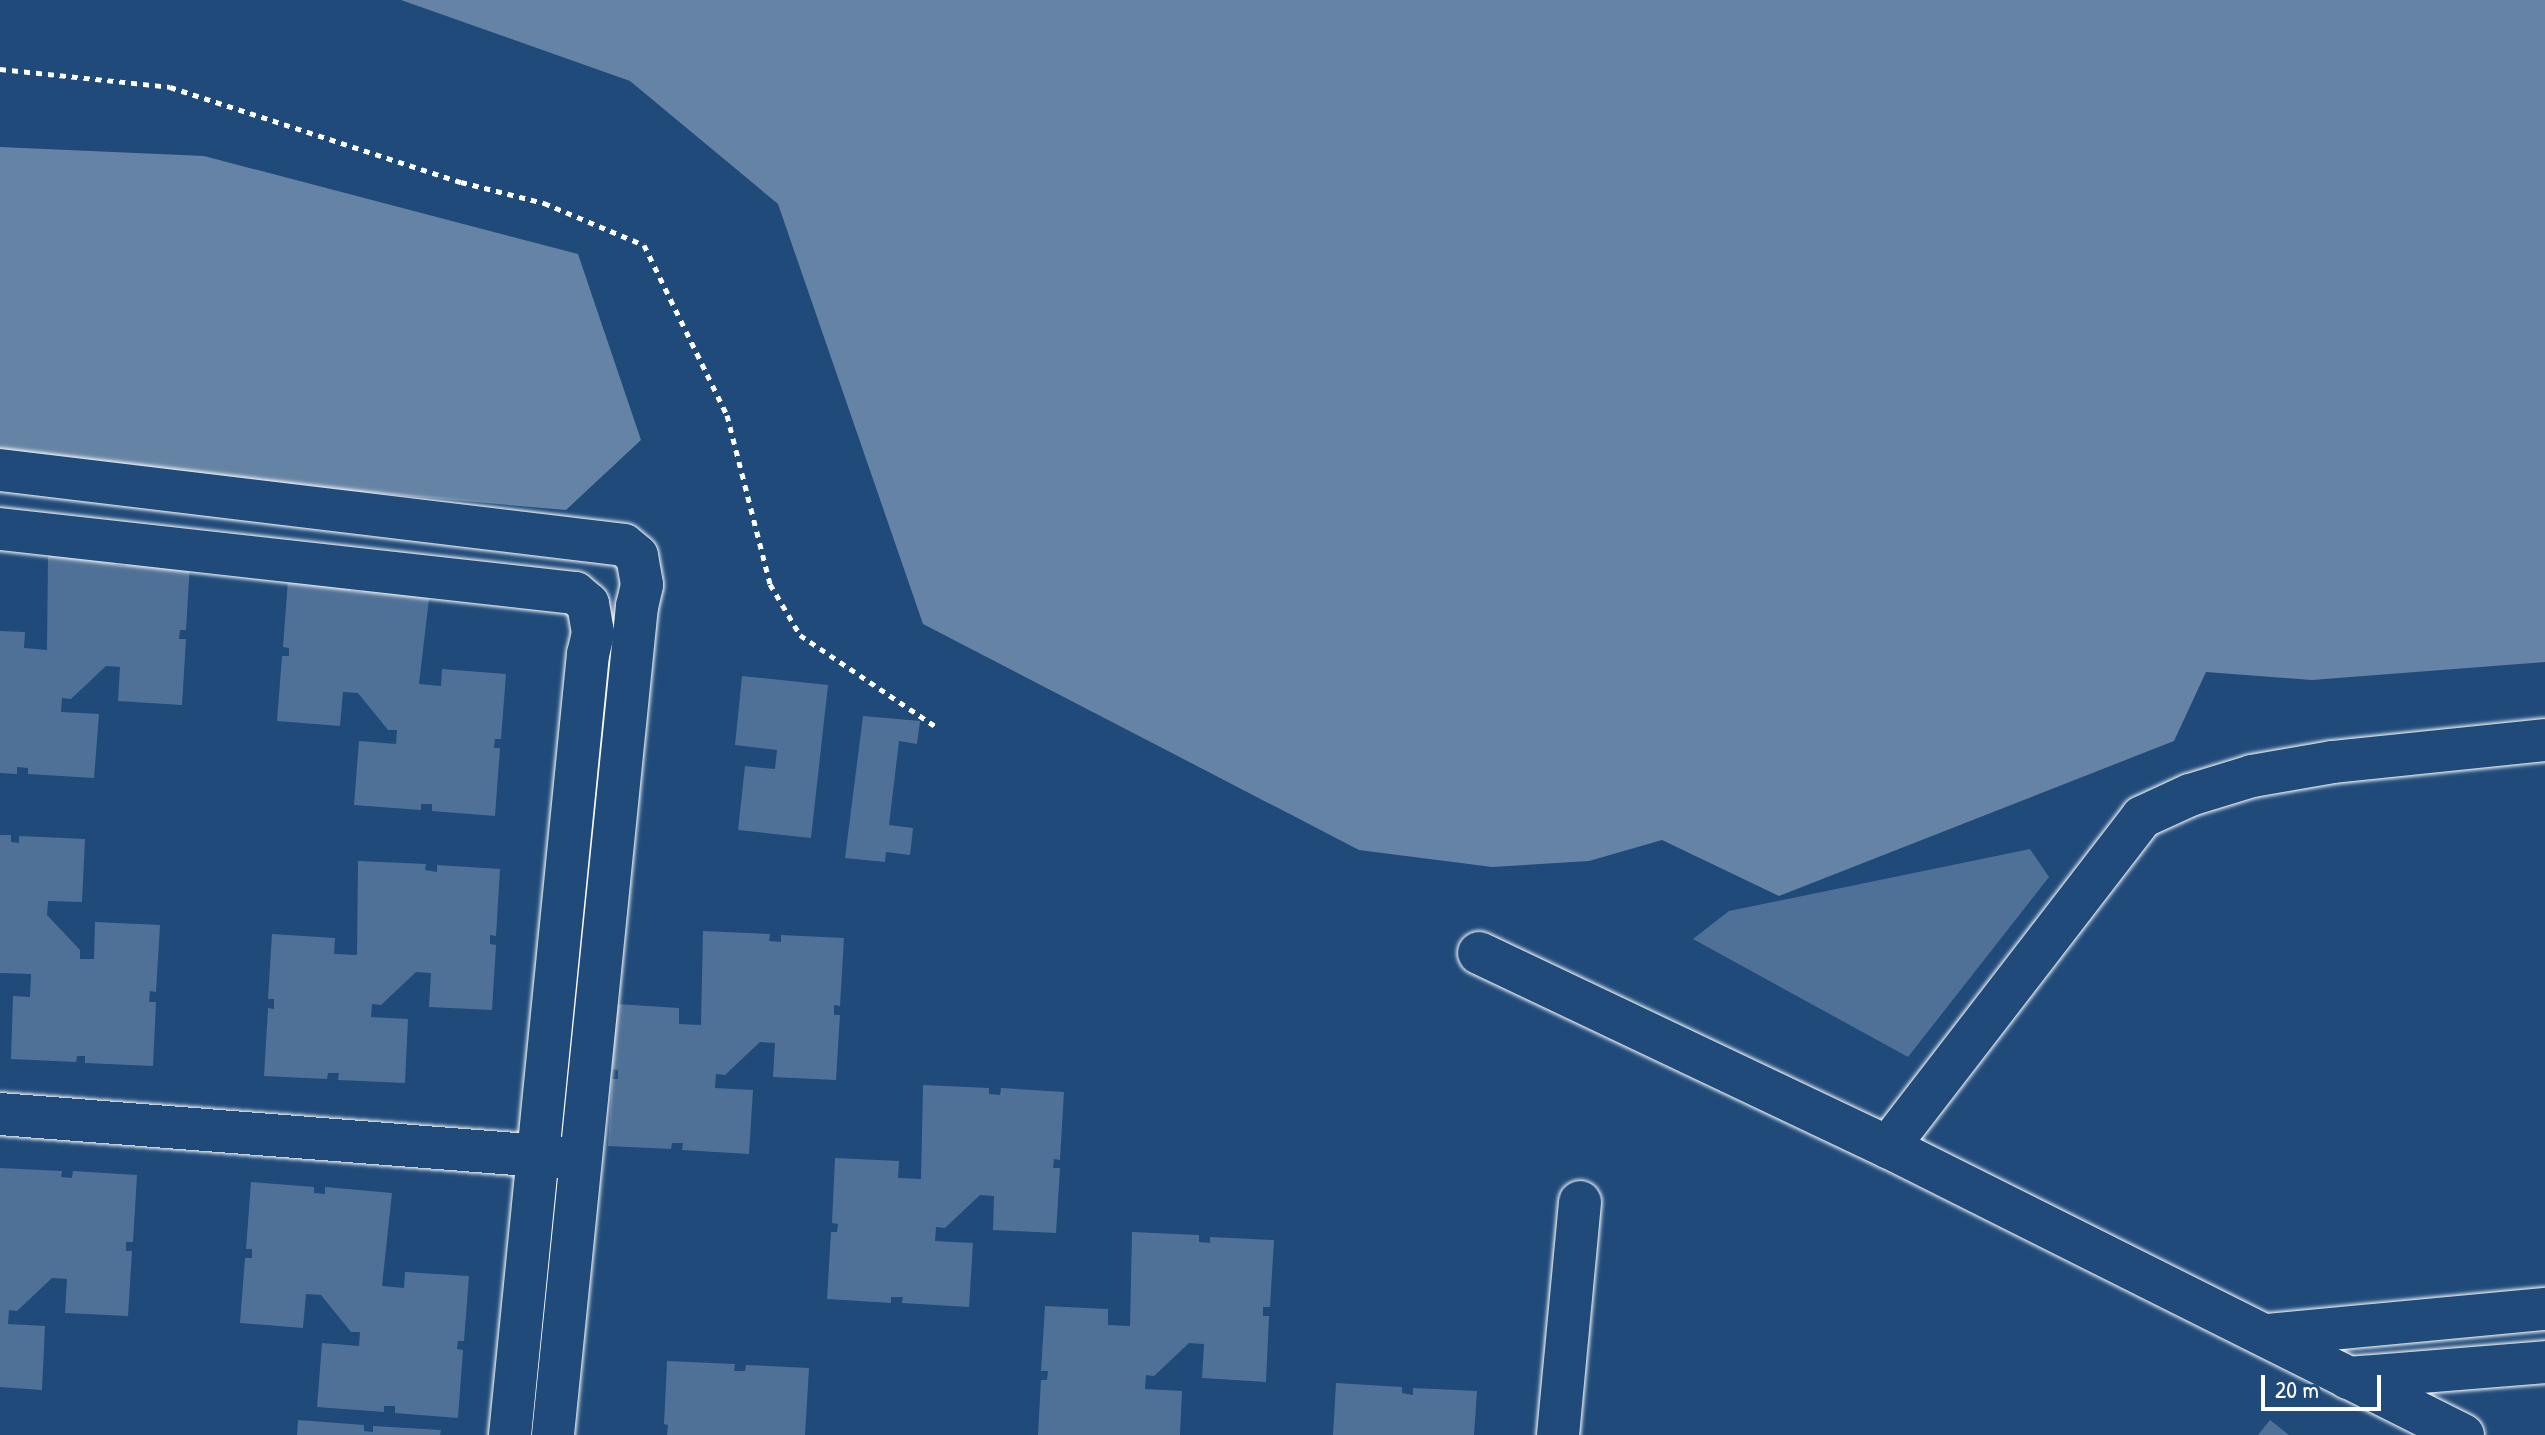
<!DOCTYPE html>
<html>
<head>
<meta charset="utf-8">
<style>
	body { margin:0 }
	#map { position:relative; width:2545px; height:1435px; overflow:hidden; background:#1f4a7a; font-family:"Patrick Hand",sans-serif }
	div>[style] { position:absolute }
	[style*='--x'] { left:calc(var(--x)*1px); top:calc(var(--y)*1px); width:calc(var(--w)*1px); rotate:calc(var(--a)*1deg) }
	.water>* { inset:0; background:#6583a4 }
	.building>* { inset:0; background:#507197 }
	.path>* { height:5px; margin-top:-2.5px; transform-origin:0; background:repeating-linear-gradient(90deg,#fff 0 6px,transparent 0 12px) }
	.roads { filter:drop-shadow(0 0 2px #fff) drop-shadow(0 0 2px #fff) }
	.minor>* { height:42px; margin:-21px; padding:0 21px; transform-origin:21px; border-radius:21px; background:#1f4a7a }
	span { translate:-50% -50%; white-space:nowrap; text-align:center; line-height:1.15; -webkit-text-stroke:6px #1f4a7a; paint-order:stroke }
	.scale { position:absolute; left:2261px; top:1375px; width:120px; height:36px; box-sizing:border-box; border:4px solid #fff; border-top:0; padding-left:10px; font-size:24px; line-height:28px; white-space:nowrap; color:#fff; -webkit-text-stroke:6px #1f4a7a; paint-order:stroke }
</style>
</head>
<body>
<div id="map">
	<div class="water">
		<div style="clip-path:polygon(401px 0,2545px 0,2545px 662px,2312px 680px,2206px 672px,2174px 741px,1779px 896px,1662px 840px,1589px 861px,1492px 867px,1359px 850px,923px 624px,778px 204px,630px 81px)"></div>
		<div style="clip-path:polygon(0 147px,204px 156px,578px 254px,641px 440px,566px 510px,0 460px)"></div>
	</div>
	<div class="building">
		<div style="clip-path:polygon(48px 555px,115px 559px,115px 565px,126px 566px,126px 560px,190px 563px,186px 630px,180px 630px,179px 639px,186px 639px,182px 705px,118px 701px,120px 667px,106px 666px,71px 699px,62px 698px,61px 712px,99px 714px,94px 778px,28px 774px,28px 768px,17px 767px,17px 774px,0 773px,0 631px,25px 632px,24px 648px,47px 650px)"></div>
		<div style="clip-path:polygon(288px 580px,351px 584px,351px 591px,362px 592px,363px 585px,430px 590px,419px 684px,441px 686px,442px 669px,506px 674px,501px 739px,495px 739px,494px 748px,500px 748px,495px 816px,432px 811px,432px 804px,421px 804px,421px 810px,354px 805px,359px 741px,396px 744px,397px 730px,388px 730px,358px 693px,343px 692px,340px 726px,277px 721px,282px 656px,289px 656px,289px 648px,283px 647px)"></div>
		<div style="clip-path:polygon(742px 676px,828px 685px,811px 838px,738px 830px,745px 766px,775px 769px,777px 750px,735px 745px)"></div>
		<div style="clip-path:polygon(863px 716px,920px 721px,917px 744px,899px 741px,889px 825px,913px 828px,910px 855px,886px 852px,885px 862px,845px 858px)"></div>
		<div style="clip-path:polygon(0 835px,11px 835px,11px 842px,19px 843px,19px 836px,85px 839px,82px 902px,48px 901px,47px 915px,80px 950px,80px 959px,94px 959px,95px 922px,160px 925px,156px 992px,150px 991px,149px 1002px,156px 1002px,153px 1066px,85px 1063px,85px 1056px,77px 1056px,76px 1062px,11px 1059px,13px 996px,30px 997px,31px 974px,0 973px)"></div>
		<div style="clip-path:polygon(2030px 849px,2049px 877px,1908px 1057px,1693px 939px,1729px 911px)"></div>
		<div style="clip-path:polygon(358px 861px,426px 864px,425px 870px,437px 872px,437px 865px,500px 869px,496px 936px,490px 935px,490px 944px,496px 945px,492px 1010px,429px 1007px,431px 973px,416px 972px,381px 1005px,372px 1004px,371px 1017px,408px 1019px,405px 1083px,338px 1080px,339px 1073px,328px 1073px,327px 1079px,264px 1076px,268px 1008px,274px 1009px,274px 999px,268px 999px,272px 934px,335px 938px,334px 954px,357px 955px)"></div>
		<div style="clip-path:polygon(703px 931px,770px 934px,769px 941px,781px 942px,781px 935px,844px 938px,840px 1006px,834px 1005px,834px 1015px,840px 1015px,836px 1080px,773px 1077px,775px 1043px,760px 1042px,725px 1075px,716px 1074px,715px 1088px,753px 1090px,749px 1154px,682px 1150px,683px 1143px,672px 1143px,671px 1149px,608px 1146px,612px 1079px,618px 1079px,618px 1070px,612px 1069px,616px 1004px,679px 1008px,679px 1024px,701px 1025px)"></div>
		<div style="clip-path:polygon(923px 1085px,989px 1088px,989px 1094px,1000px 1095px,1001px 1088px,1064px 1092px,1060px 1160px,1054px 1159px,1053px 1168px,1060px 1168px,1056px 1233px,993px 1230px,994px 1196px,980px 1195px,945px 1228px,936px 1227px,935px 1241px,973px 1243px,969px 1307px,902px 1303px,903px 1297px,891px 1297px,891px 1303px,827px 1299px,831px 1232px,837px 1232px,838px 1224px,832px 1223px,835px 1158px,899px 1161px,898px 1178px,921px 1179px)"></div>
		<div style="clip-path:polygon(0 1168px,62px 1171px,61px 1177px,72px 1178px,73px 1171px,137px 1175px,133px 1242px,126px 1242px,126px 1251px,132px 1251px,128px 1316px,65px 1313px,67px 1279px,52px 1278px,17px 1311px,9px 1310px,8px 1324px,45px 1326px,42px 1390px,0 1387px)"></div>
		<div style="clip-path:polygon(251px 1182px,314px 1187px,314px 1193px,325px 1194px,325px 1187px,392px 1193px,382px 1286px,404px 1288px,405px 1272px,469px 1276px,464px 1341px,458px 1341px,457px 1349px,463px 1350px,458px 1418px,395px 1413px,395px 1406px,384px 1406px,384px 1412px,317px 1407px,322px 1343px,359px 1346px,360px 1332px,351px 1332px,321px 1295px,306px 1294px,303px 1328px,240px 1323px,245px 1258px,252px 1258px,252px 1249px,246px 1249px)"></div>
		<div style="clip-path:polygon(1132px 1232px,1199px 1235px,1199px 1242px,1210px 1243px,1210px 1237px,1274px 1240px,1270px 1307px,1263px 1307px,1263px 1316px,1269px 1316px,1266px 1382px,1202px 1378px,1204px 1344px,1189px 1343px,1154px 1376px,1146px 1375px,1145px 1389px,1182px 1391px,1180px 1435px,1038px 1435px,1041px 1380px,1047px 1380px,1048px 1371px,1041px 1371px,1045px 1306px,1108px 1309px,1108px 1325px,1130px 1326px)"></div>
		<div style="clip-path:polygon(667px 1361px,735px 1364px,734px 1371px,745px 1371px,746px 1365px,809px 1368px,805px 1435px,667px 1435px,668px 1425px,664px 1424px)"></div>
		<div style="clip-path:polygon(1336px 1383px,1402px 1387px,1402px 1393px,1413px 1395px,1413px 1388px,1477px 1391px,1474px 1435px,1333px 1435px)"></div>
		<div style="clip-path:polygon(298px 1420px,364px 1425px,364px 1431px,373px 1432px,373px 1426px,441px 1430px,440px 1435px,297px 1435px)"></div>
		<div style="clip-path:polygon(2270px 1420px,2289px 1435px,2258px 1435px)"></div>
	</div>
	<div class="path">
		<div style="--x:0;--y:69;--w:171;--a:6"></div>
		<div style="--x:170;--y:87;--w:306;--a:18.1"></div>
		<div style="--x:461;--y:182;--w:86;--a:14.2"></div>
		<div style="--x:544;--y:203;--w:108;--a:22.8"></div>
		<div style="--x:644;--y:245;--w:189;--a:64"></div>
		<div style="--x:727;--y:415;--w:174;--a:75.7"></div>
		<div style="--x:770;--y:584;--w:59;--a:59.5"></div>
		<div style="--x:800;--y:635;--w:163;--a:34"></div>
	</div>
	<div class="roads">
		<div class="minor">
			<div style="--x:0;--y:470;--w:628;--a:6.85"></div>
			<div style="--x:624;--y:545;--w:17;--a:40"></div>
			<div style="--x:637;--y:556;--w:29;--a:80"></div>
			<div style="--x:642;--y:585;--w:22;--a:103"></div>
			<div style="--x:637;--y:606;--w:833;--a:95.79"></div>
			<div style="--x:0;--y:529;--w:579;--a:6.35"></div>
			<div style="--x:575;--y:593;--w:17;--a:40"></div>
			<div style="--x:588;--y:604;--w:29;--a:80"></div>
			<div style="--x:593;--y:633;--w:22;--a:103"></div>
			<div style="--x:588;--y:654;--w:785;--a:95.7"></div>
			<div style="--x:1479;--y:953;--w:453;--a:25.4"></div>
			<div style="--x:1888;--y:1147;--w:643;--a:26.6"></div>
			<div style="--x:0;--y:1114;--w:569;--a:4.44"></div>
			<div style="--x:1888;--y:1147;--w:416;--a:-52.4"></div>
			<div style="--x:2142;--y:817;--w:53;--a:-24.6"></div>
			<div style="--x:2190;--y:795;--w:65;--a:-17"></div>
			<div style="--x:2252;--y:776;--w:82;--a:-9.8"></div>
			<div style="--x:2333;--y:762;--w:213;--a:-5.9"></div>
			<div style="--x:2268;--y:1335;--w:278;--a:-5.4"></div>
			<div style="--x:2348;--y:1378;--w:198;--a:-4.6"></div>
			<div style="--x:1558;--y:1435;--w:234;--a:-84.6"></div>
		</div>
	</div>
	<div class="scale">20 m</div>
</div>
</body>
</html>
